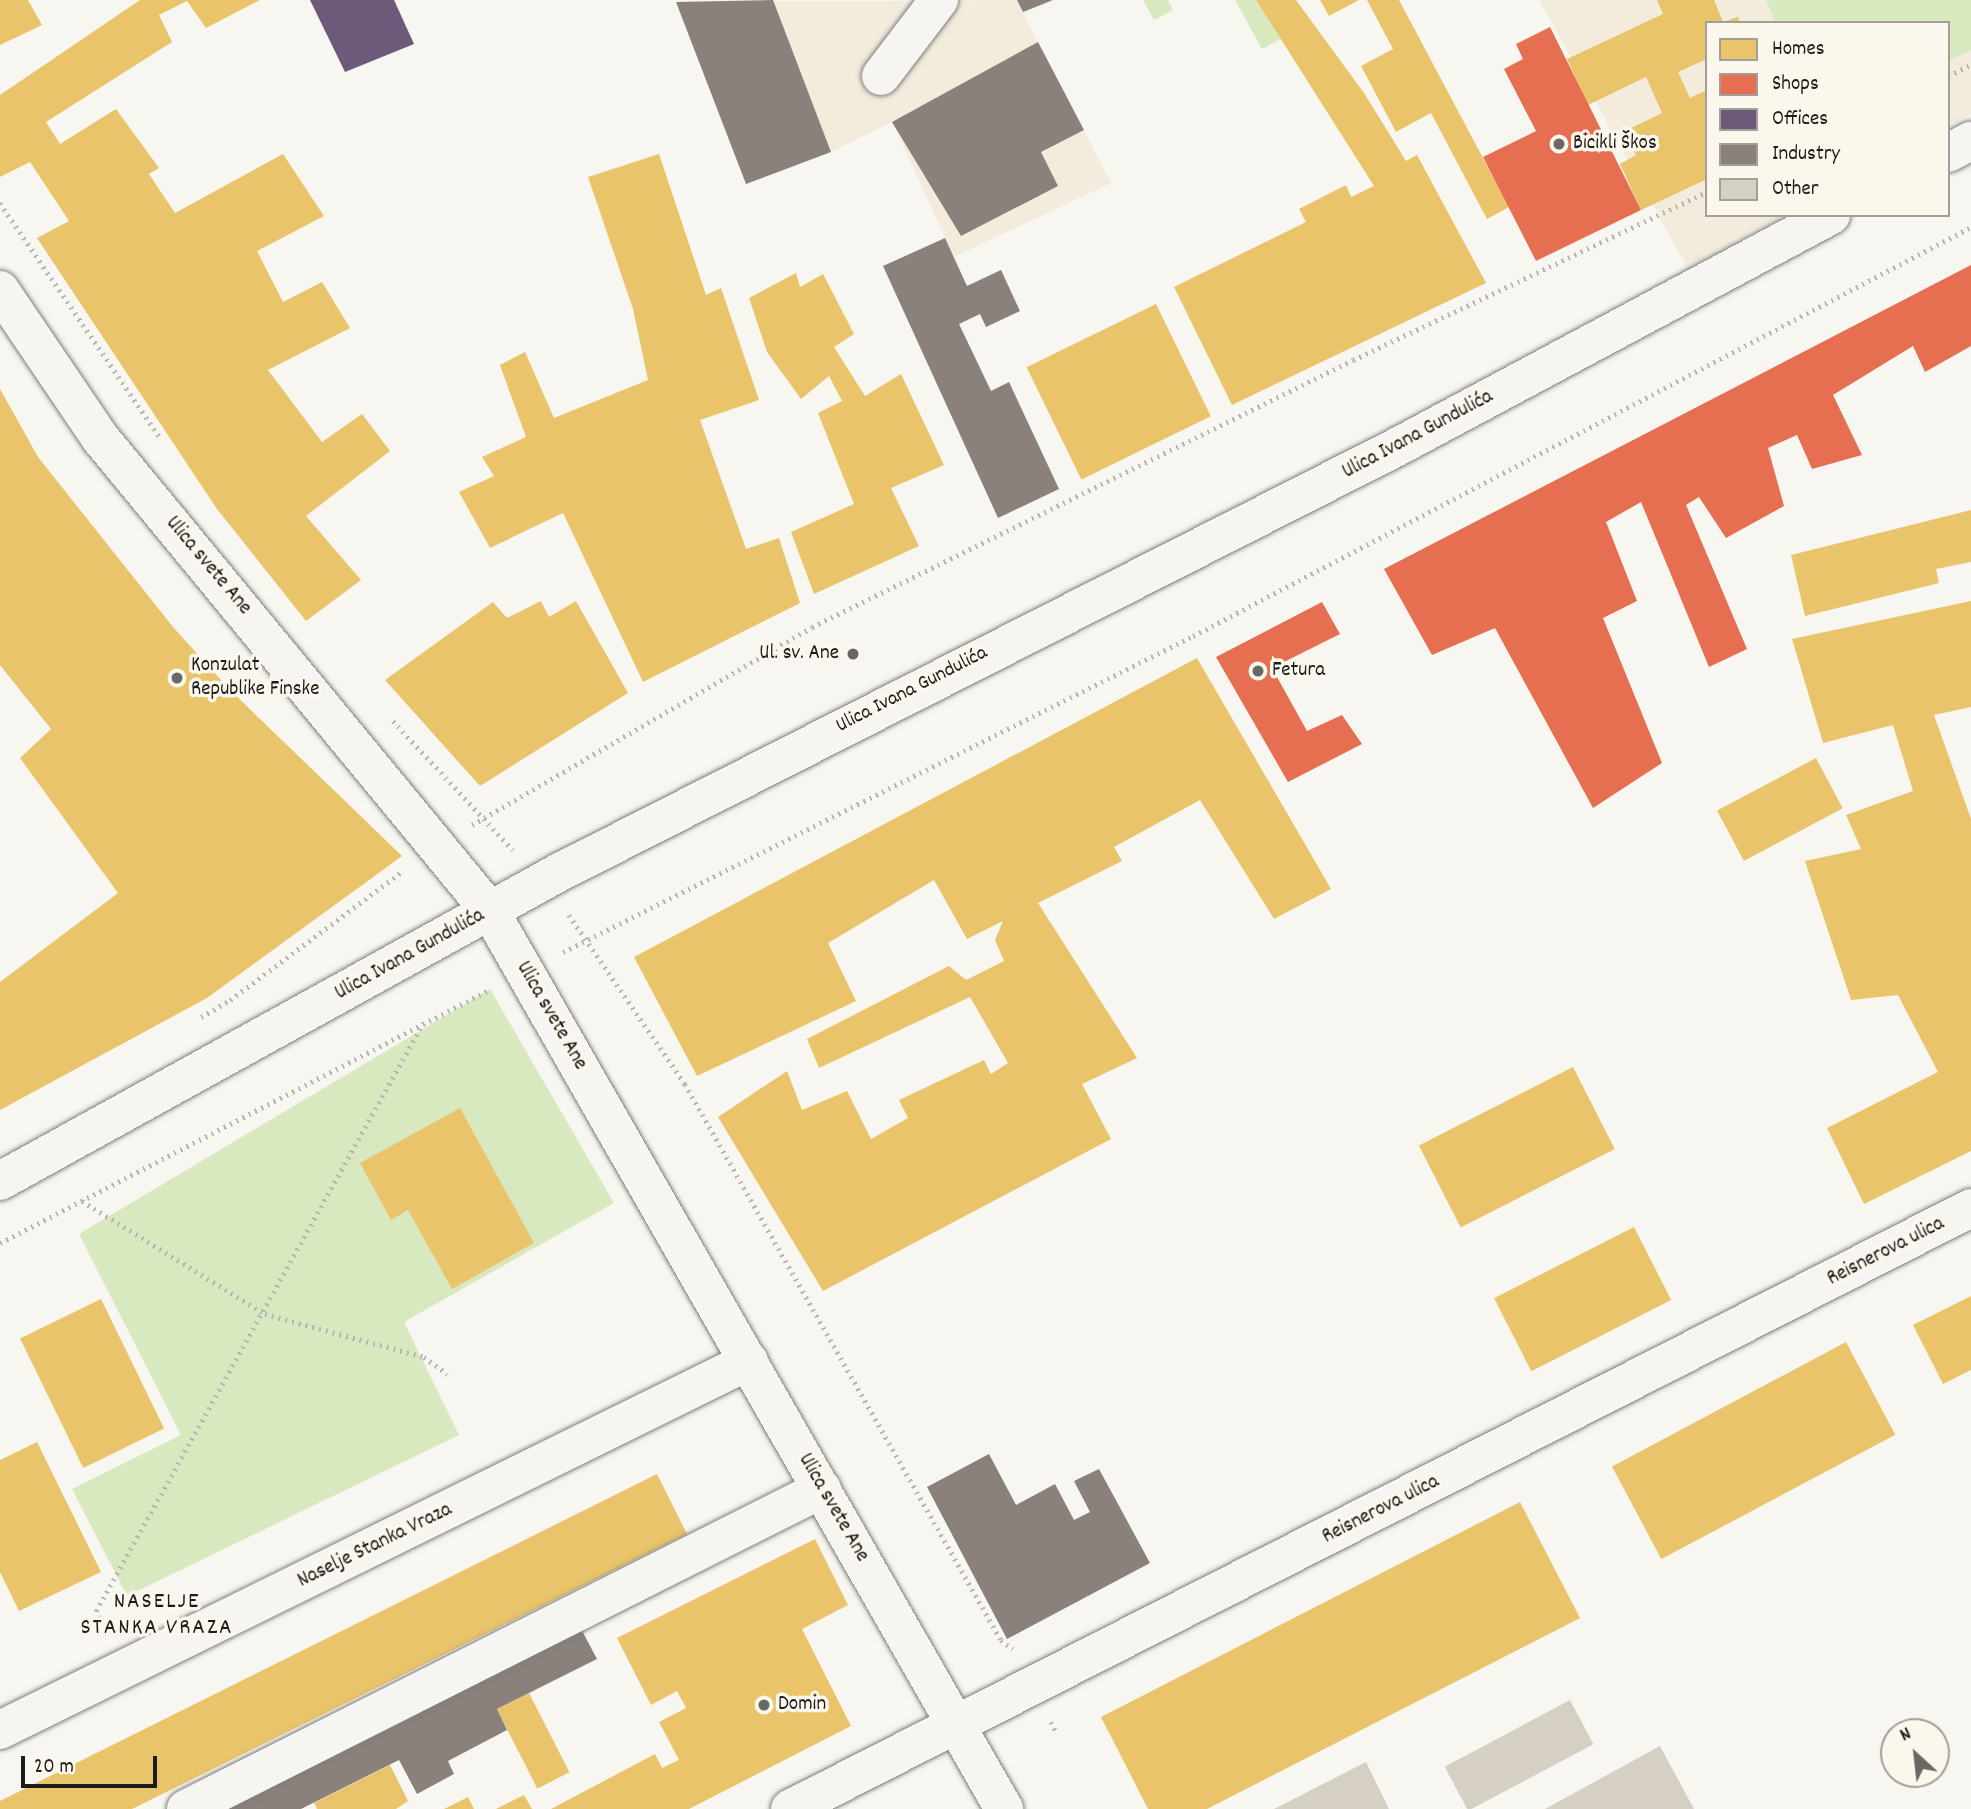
<!DOCTYPE html>
<html>
<head>
<meta charset="utf-8">
<style>
	body { margin:0 }
	#map { position:relative; width:1971px; height:1809px; overflow:hidden; background:#f8f6f0; font-family:Dekko,sans-serif }
	div>[style] { position:absolute }
	[style*='--x'] { left:calc(var(--x)*1px); top:calc(var(--y)*1px); width:calc(var(--w)*1px); rotate:calc(var(--a)*1deg) }
	.built>* { inset:0; background:#f3ecdd }
	.green>* { inset:0; background:#d8e9c0 }
	.homes>* { inset:0; background:#e9c46a; transform-origin:0 0 }
	.shops>* { inset:0; background:#e76f51 }
	.offices>* { inset:0; background:#6d597a }
	.industry>* { inset:0; background:#8a817c }
	.building>* { inset:0; background:#d6d0c4; transform-origin:0 0 }
	.path>* { height:4.5px; margin-top:-2.25px; transform-origin:0; background:repeating-linear-gradient(90deg,#b7b6b4 0 2px,transparent 0 7px) }
	.roads { filter:drop-shadow(0 0 2px #7f7e7b) drop-shadow(0 0 2px #7f7e7b) }
	.minor>* { height:38px; margin:-19px; padding:0 19px; transform-origin:19px; border-radius:19px; background:#f6f5f1 }
	.major>* { height:38px; margin:-19px; padding:0 19px; transform-origin:19px; border-radius:19px; background:#f6f5f1 }
	.dots>* { width:19px; height:19px; translate:-50% -50%; box-sizing:border-box; border:4px solid #fbf7ec; border-radius:50% }
	span { translate:-50% -50%; white-space:nowrap; text-align:center; line-height:1.15; -webkit-text-stroke:7px #fbf7ec; paint-order:stroke }
	.poi-label { font-size:21px; color:#1c1c1c }
	.left { translate:0 -50%; text-align:left }
	.right { translate:-100% -50%; text-align:right }
	.street-label { font-size:21px; color:#1c1c1c }
	.neighbourhood-label { font-size:23px; color:#1c1c1c; letter-spacing:2px }
	.legend { position:absolute; left:1705px; top:21px; width:245px; height:196px; box-sizing:border-box; background:#fbf7ec; border:2px solid #a29f99; margin:0; padding:9px 12px; list-style:none; font-size:21px; color:#1c1c1c }
	.legend li { display:flex; align-items:center; gap:14px; height:35px }
	.legend b { width:35px; border:2px solid #a29f99 }
	.north { position:absolute; left:1880px; top:1718px; width:70px; height:70px; box-sizing:border-box; background:#fbf7ec; border:2px solid #a29f99; border-radius:50%; rotate:333deg; font-size:19px; font-weight:700; line-height:28px; text-align:center; color:#1c1c1c }
	.north::after { content:''; display:block; margin:auto; width:24px; height:32px; background:#696866; clip-path:polygon(50% 0,100% 100%,50% 72%,0 100%) }
	.scale { position:absolute; left:21px; top:1756px; width:136px; height:32px; box-sizing:border-box; border:4px solid #1c1c1c; border-top:0; padding-left:9px; font-size:21px; line-height:24px; white-space:nowrap; color:#1c1c1c; -webkit-text-stroke:5px #fbf7ec; paint-order:stroke }
</style>
</head>
<body>
<div id="map">
	<div class="built">
		<div style="clip-path:polygon(1053px 0,1023px 13px,1111px 183px,954px 257px,892px 122px,831px 152px,746px 184px,676px 2px)"></div>
		<div style="clip-path:polygon(1539px 0,1971px 0,1971px 114px,1948px 126px,1948px 23px,1707px 23px,1707px 215px,1787px 215px,1688px 269px)"></div>
	</div>
	<div class="green">
		<div style="clip-path:polygon(1143px 0,1168px 0,1173px 10px,1154px 20px)"></div>
		<div style="clip-path:polygon(1235px 0,1256px 0,1281px 39px,1262px 49px)"></div>
		<div style="clip-path:polygon(1766px 0,1971px 0,1971px 50px,1948px 61px,1948px 23px,1776px 23px)"></div>
		<div style="clip-path:polygon(490px 989px,614px 1203px,404px 1322px,459px 1435px,127px 1596px,72px 1489px,181px 1435px,79px 1234px)"></div>
	</div>
	<div class="homes">
		<div style="clip-path:polygon(0 0,28px 0,42px 25px,0 45px)"></div>
		<div style="clip-path:polygon(140px 0,260px 0,206px 28px,187px 1px,159px 15px,172px 42px,46px 122px,60px 144px,116px 109px,159px 168px,149px 174px,175px 213px,283px 154px,324px 216px,257px 251px,283px 302px,322px 282px,350px 328px,268px 370px,322px 442px,362px 414px,390px 451px,306px 516px,361px 580px,306px 621px,217px 509px,37px 238px,69px 221px,30px 162px,0 177px,0 95px)"></div>
		<div style="clip-path:polygon(1256px 0,1296px 0,1364px 93px,1406px 161px,1417px 155px,1486px 283px,1232px 405px,1174px 287px,1306px 222px,1299px 209px,1346px 185px,1351px 197px,1374px 186px)"></div>
		<div style="clip-path:polygon(1320px 0,1359px 0,1329px 16px)"></div>
		<div style="clip-path:polygon(1367px 0,1399px 0,1509px 207px,1487px 219px,1431px 113px,1396px 132px,1361px 66px,1393px 49px)"></div>
		<div style="clip-path:polygon(1657px 0,1714px 0,1723px 22px,1738px 17px,1740px 23px,1707px 23px,1707px 59px,1678px 72px,1690px 98px,1707px 90px,1707px 179px,1641px 210px,1620px 164px,1636px 155px,1625px 131px,1662px 113px,1646px 77px,1588px 105px,1567px 59px,1663px 14px)"></div>
		<div style="clip-path:polygon(659px 154px,706px 295px,721px 288px,759px 400px,700px 420px,746px 549px,779px 538px,800px 603px,643px 682px,563px 513px,490px 548px,459px 492px,494px 476px,482px 457px,526px 437px,500px 365px,525px 352px,554px 418px,648px 380px,633px 309px,588px 177px)"></div>
		<div style="clip-path:polygon(796px 273px,800px 287px,823px 274px,854px 334px,834px 347px,865px 396px,901px 374px,944px 465px,891px 488px,919px 546px,814px 594px,791px 532px,854px 504px,818px 413px,842px 401px,829px 376px,801px 399px,767px 352px,749px 298px)"></div>
		<div style="left:1156px;top:304px;width:125px;height:144px;rotate:64deg"></div>
		<div style="clip-path:polygon(0 389px,38px 457px,173px 627px,229px 689px,402px 856px,207px 998px,0 1110px,0 982px,118px 893px,20px 758px,51px 729px,0 665px)"></div>
		<div style="clip-path:polygon(1971px 510px,1971px 562px,1936px 569px,1939px 583px,1805px 616px,1791px 555px)"></div>
		<div style="clip-path:polygon(541px 601px,549px 617px,576px 601px,628px 693px,480px 786px,385px 680px,493px 602px,507px 618px)"></div>
		<div style="clip-path:polygon(1971px 601px,1971px 707px,1934px 715px,1971px 819px,1971px 1151px,1864px 1204px,1827px 1128px,1938px 1072px,1898px 995px,1851px 1000px,1805px 861px,1861px 849px,1846px 815px,1913px 791px,1893px 725px,1823px 743px,1792px 639px)"></div>
		<div style="clip-path:polygon(1197px 658px,1331px 889px,1274px 919px,1200px 800px,1114px 847px,1122px 861px,1038px 903px,1137px 1058px,1082px 1084px,1111px 1139px,823px 1291px,718px 1117px,787px 1071px,802px 1110px,847px 1091px,871px 1139px,908px 1118px,899px 1100px,984px 1060px,991px 1074px,1008px 1063px,970px 997px,819px 1068px,807px 1039px,949px 966px,966px 980px,1004px 961px,995px 940px,1003px 921px,967px 939px,934px 880px,828px 943px,856px 1001px,697px 1076px,634px 957px)"></div>
		<div style="left:1816px;top:758px;width:57px;height:112px;rotate:62deg"></div>
		<div style="left:1573px;top:1067px;width:92px;height:173px;rotate:63deg"></div>
		<div style="clip-path:polygon(460px 1108px,534px 1243px,452px 1289px,408px 1210px,391px 1220px,360px 1163px)"></div>
		<div style="left:1634px;top:1227px;width:82px;height:157px;rotate:63deg"></div>
		<div style="clip-path:polygon(1971px 1296px,1971px 1370px,1943px 1384px,1913px 1325px)"></div>
		<div style="left:101px;top:1299px;width:144px;height:90px;rotate:64deg"></div>
		<div style="left:1846px;top:1342px;width:105px;height:265px;rotate:62deg"></div>
		<div style="clip-path:polygon(37px 1442px,101px 1572px,19px 1611px,0 1572px,0 1460px)"></div>
		<div style="clip-path:polygon(657px 1474px,687px 1534px,132px 1809px,0 1809px,0 1801px)"></div>
		<div style="clip-path:polygon(1520px 1502px,1580px 1618px,1207px 1809px,1148px 1809px,1101px 1717px)"></div>
		<div style="clip-path:polygon(815px 1539px,848px 1605px,802px 1629px,851px 1726px,689px 1809px,551px 1809px,655px 1754px,662px 1768px,679px 1760px,659px 1722px,686px 1708px,677px 1691px,651px 1705px,617px 1638px)"></div>
		<div style="left:529px;top:1693px;width:89px;height:36px;rotate:63deg"></div>
		<div style="clip-path:polygon(390px 1765px,408px 1801px,396px 1809px,317px 1809px,314px 1803px)"></div>
		<div style="clip-path:polygon(524px 1795px,532px 1809px,496px 1809px)"></div>
		<div style="clip-path:polygon(468px 1797px,474px 1809px,444px 1809px)"></div>
	</div>
	<div class="shops">
		<div style="clip-path:polygon(1550px 27px,1641px 210px,1536px 261px,1483px 157px,1536px 131px,1504px 69px,1523px 59px,1516px 44px)"></div>
		<div style="clip-path:polygon(1971px 265px,1971px 346px,1925px 372px,1913px 346px,1833px 395px,1862px 455px,1812px 469px,1797px 435px,1768px 448px,1784px 506px,1726px 538px,1699px 497px,1686px 505px,1747px 649px,1709px 667px,1641px 502px,1606px 522px,1637px 601px,1603px 618px,1662px 763px,1593px 808px,1495px 628px,1432px 655px,1384px 569px)"></div>
		<div style="clip-path:polygon(1322px 602px,1340px 634px,1272px 668px,1307px 731px,1342px 715px,1362px 744px,1288px 782px,1216px 657px)"></div>
	</div>
	<div class="offices">
		<div style="clip-path:polygon(310px 0,394px 0,414px 44px,345px 72px)"></div>
	</div>
	<div class="industry">
		<div style="clip-path:polygon(773px 0,831px 152px,746px 184px,676px 2px)"></div>
		<div style="clip-path:polygon(1017px 0,1053px 0,1023px 12px)"></div>
		<div style="clip-path:polygon(1038px 42px,1084px 130px,1041px 152px,1058px 186px,961px 236px,892px 122px)"></div>
		<div style="clip-path:polygon(945px 238px,967px 286px,1001px 270px,1020px 311px,986px 327px,980px 314px,959px 324px,991px 391px,1009px 382px,1059px 489px,998px 518px,883px 266px)"></div>
		<div style="clip-path:polygon(989px 1454px,1016px 1505px,1055px 1484px,1074px 1520px,1090px 1512px,1074px 1481px,1099px 1469px,1150px 1563px,1007px 1639px,927px 1487px)"></div>
		<div style="clip-path:polygon(578px 1623px,597px 1659px,497px 1709px,507px 1730px,448px 1761px,454px 1774px,417px 1794px,399px 1760px,301px 1809px,206px 1809px)"></div>
	</div>
	<div class="building">
		<div style="left:1570px;top:1700px;width:50px;height:142px;rotate:62deg"></div>
		<div style="clip-path:polygon(1660px 1746px,1694px 1809px,1545px 1809px)"></div>
		<div style="clip-path:polygon(1366px 1762px,1389px 1809px,1274px 1809px)"></div>
	</div>
	<div class="path">
		<div style="--x:1948;--y:76;--w:25;--a:-26"></div>
		<div style="--x:0;--y:203;--w:286;--a:55.7"></div>
		<div style="--x:393;--y:721;--w:176;--a:47.1"></div>
		<div style="--x:472;--y:825;--w:393;--a:-30.2"></div>
		<div style="--x:812;--y:627;--w:603;--a:-26.27"></div>
		<div style="--x:1353;--y:360;--w:392;--a:-25.4"></div>
		<div style="--x:569;--y:915;--w:205;--a:55.5"></div>
		<div style="--x:685;--y:1084;--w:640;--a:60.39"></div>
		<div style="--x:1001;--y:1640;--w:15;--a:37"></div>
		<div style="--x:563;--y:952;--w:705;--a:-26.64"></div>
		<div style="--x:1193;--y:636;--w:879;--a:-27.73"></div>
		<div style="--x:201;--y:1017;--w:34;--a:-30"></div>
		<div style="--x:230;--y:1000;--w:216;--a:-36.7"></div>
		<div style="--x:82;--y:1201;--w:215;--a:31.7"></div>
		<div style="--x:265;--y:1314;--w:165;--a:15.1"></div>
		<div style="--x:424;--y:1357;--w:29;--a:36"></div>
		<div style="--x:0;--y:1243;--w:548;--a:-27.36"></div>
		<div style="--x:104;--y:1631;--w:22;--a:-112"></div>
		<div style="--x:96;--y:1611;--w:673;--a:-60.92"></div>
		<div style="--x:1051;--y:1722;--w:13;--a:61"></div>
	</div>
	<div class="roads">
		<div class="minor">
			<div style="--x:881;--y:76;--w:96;--a:-52.7"></div>
			<div style="--x:0;--y:290;--w:180;--a:55.9"></div>
			<div style="--x:101;--y:439;--w:612;--a:50.51"></div>
			<div style="--x:490;--y:911;--w:1035;--a:60.21"></div>
			<div style="--x:0;--y:1730;--w:835;--a:-26.23"></div>
			<div style="--x:186;--y:1809;--w:712;--a:-26.71"></div>
			<div style="--x:790;--y:1809;--w:1325;--a:-26.97"></div>
		</div>
		<div class="major">
			<div style="--x:1948;--y:153;--w:26;--a:-28"></div>
			<div style="--x:0;--y:1181;--w:637;--a:-28.9"></div>
			<div style="--x:558;--y:873;--w:941;--a:-26.92"></div>
			<div style="--x:1397;--y:447;--w:492;--a:-28.1"></div>
		</div>
	</div>
	<div class="dots">
		<div style="left:1559px;top:144px;background:#696866"></div>
		<div style="left:853px;top:654px;background:#696866"></div>
		<div style="left:1258px;top:671px;background:#696866"></div>
		<div style="left:177px;top:678px;background:#696866"></div>
		<div style="left:764px;top:1705px;background:#696866"></div>
	</div>
	<div class="poi-label">
		<span class="left" style="left:1573px;top:144px">Bicikli Škos</span>
		<span class="right" style="left:839px;top:654px">Ul. sv. Ane</span>
		<span class="left" style="left:191px;top:678px">Konzulat<br>Republike Finske</span>
		<span class="left" style="left:1272px;top:671px">Fetura</span>
		<span class="left" style="left:778px;top:1705px">Domin</span>
	</div>
	<div class="street-label">
		<span style="left:1418px;top:435px;rotate:-28deg">Ulica Ivana Gundulića</span>
		<span style="left:208px;top:566px;rotate:50deg">Ulica svete Ane</span>
		<span style="left:912px;top:690px;rotate:-27deg">Ulica Ivana Gundulića</span>
		<span style="left:410px;top:955px;rotate:-29deg">Ulica Ivana Gundulića</span>
		<span style="left:551px;top:1016px;rotate:60deg">Ulica svete Ane</span>
		<span style="left:1886px;top:1252px;rotate:-27deg">Reisnerova ulica</span>
		<span style="left:833px;top:1508px;rotate:60deg">Ulica svete Ane</span>
		<span style="left:1381px;top:1510px;rotate:-27deg">Reisnerova ulica</span>
		<span style="left:375px;top:1546px;rotate:-26deg">Naselje Stanka Vraza</span>
	</div>
	<div class="neighbourhood-label">
		<span style="left:157px;top:1616px">NASELJE<br>STANKA VRAZA</span>
	</div>
	<ul class="legend">
	<li><b style="height:19px;background:#e9c46a"></b>Homes</li>
	<li><b style="height:19px;background:#e76f51"></b>Shops</li>
	<li><b style="height:19px;background:#6d597a"></b>Offices</li>
	<li><b style="height:19px;background:#8a817c"></b>Industry</li>
	<li><b style="height:19px;background:#d6d0c4"></b>Other</li>
	</ul>
	<div class="north">N</div>
	<div class="scale">20 m</div>
</div>
</body>
</html>
